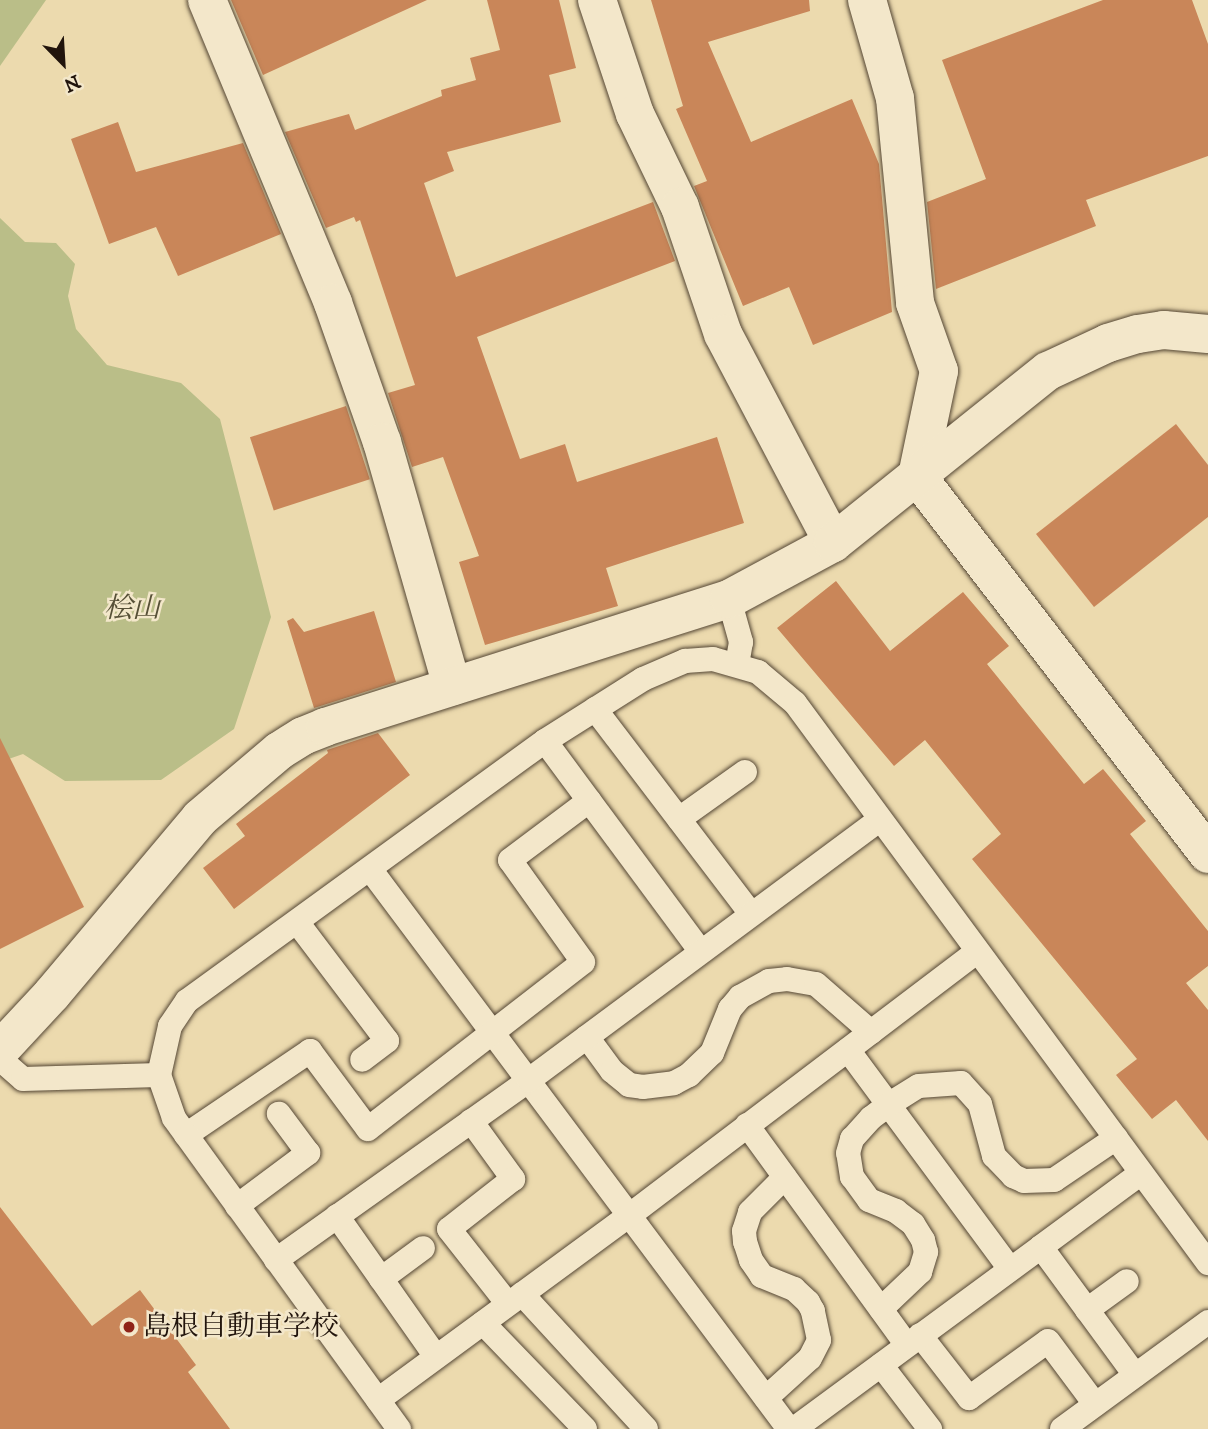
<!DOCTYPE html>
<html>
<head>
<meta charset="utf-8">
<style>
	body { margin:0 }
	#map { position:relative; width:1208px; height:1429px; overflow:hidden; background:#ecdaae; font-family:"IM FELL DW Pica","Noto Serif JP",serif }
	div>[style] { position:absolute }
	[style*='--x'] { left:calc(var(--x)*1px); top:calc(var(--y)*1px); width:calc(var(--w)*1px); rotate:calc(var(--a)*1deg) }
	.green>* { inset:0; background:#babe88 }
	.building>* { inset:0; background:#c98659; transform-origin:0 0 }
	.roads { filter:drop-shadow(0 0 2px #544634) drop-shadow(0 0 2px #544634) }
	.lane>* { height:24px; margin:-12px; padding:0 12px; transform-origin:12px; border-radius:12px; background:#f3e7ca }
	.street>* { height:38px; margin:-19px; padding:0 19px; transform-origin:19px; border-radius:19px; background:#f3e7ca }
	.dots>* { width:19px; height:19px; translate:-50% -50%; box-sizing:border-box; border:4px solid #f3e7ca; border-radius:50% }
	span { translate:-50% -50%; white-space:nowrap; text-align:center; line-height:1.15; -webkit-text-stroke:5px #f3e7ca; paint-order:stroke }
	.park-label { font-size:28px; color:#575037; font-style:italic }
	.poi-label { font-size:28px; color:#21140c }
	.left { translate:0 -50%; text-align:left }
	.north { position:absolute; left:28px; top:28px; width:70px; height:70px; -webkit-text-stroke:5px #f3e7ca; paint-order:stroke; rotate:156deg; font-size:19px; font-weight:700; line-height:28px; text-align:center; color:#21140c }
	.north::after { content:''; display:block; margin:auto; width:24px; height:32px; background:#21140c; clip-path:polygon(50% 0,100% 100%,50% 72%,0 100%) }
</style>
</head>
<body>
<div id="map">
	<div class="green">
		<div style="clip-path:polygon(0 0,46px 0,0 66px)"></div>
		<div style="clip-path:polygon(0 218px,25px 242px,56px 243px,75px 264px,68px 296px,76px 329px,107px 365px,181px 383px,220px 419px,271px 617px,234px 729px,161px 780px,65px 781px,23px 754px,0 762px)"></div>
	</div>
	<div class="building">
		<div style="clip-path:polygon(231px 0,427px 0,263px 75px)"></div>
		<div style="clip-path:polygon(487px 0,559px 0,576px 68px,549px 75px,561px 122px,447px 152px,454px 171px,424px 183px,456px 277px,653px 202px,675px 261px,477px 337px,520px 459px,565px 444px,577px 482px,717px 437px,744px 523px,606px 568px,618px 606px,485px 645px,459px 562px,479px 556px,443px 457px,412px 467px,388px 393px,415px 385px,360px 220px,356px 222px,354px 217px,326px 228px,285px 132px,349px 114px,355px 130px,442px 96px,441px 90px,476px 80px,470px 58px,500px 50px)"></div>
		<div style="clip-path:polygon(651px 0,809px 0,810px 11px,708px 42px,751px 142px,852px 99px,879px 164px,892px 312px,813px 345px,789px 287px,743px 306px,694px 186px,707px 181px,676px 109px,683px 106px)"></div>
		<div style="clip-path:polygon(1103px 0,1192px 0,1208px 44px,1208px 156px,1086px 200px,1096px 226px,936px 289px,927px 202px,986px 179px,942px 60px)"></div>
		<div style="clip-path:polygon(118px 122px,136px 172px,243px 143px,281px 234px,178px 276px,156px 227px,109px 244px,71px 139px)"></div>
		<div style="left:346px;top:406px;width:77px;height:101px;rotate:72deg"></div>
		<div style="clip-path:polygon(1176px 424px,1208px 465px,1208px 517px,1094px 607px,1036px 534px)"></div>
		<div style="clip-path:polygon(836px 581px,890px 651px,963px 592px,1009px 646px,987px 664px,1084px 784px,1103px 769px,1146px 821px,1130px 834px,1208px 931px,1208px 966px,1186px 983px,1208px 1010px,1208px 1141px,1176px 1100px,1152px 1119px,1116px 1075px,1137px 1059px,972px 859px,1001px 834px,925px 740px,894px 766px,777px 628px)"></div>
		<div style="clip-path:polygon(374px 611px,396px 682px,314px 708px,287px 621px,293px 618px,304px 632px)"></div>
		<div style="clip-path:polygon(378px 733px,410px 775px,234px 909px,203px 868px,245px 836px,236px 824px,328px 753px,327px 750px)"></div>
		<div style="clip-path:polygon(0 738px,84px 907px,0 949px)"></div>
		<div style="clip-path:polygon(0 1207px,92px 1326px,140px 1290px,196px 1365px,188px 1372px,230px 1429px,0 1429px)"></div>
	</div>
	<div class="roads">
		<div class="lane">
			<div style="--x:729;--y:599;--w:45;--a:74.4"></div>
			<div style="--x:741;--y:642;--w:23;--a:100"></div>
			<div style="--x:595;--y:709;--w:258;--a:52.7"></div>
			<div style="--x:545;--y:741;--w:262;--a:53.5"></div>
			<div style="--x:679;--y:819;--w:81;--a:-35.5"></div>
			<div style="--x:370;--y:869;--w:699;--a:53.2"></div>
			<div style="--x:297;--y:922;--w:149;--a:52.9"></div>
			<div style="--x:387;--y:1041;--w:31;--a:143"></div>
			<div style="--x:587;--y:1037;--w:42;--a:53.7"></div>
			<div style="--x:612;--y:1071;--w:22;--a:39"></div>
			<div style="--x:629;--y:1085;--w:14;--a:8"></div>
			<div style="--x:643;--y:1087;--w:31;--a:-7"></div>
			<div style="--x:674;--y:1083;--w:17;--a:-28"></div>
			<div style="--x:689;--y:1075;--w:32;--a:-44"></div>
			<div style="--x:712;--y:1053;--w:48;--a:-67.8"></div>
			<div style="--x:730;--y:1009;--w:16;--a:-50"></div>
			<div style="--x:740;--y:997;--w:33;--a:-29"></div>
			<div style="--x:769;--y:981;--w:18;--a:-6"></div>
			<div style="--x:787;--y:979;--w:29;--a:10"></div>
			<div style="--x:816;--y:984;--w:73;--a:41.1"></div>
			<div style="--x:848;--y:1050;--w:272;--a:53.5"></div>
			<div style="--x:0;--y:1059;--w:30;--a:41"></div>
			<div style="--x:23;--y:1079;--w:136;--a:-1.7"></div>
			<div style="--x:471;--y:1121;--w:72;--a:54.1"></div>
			<div style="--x:513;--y:1179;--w:81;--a:142"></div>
			<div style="--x:449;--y:1229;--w:95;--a:51.8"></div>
			<div style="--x:747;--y:1125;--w:272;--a:54"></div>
			<div style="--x:186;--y:1135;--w:150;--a:-34.1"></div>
			<div style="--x:310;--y:1051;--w:97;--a:53.4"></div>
			<div style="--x:368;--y:1129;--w:272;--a:-37.8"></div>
			<div style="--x:583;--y:962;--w:125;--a:-125.6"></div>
			<div style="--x:510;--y:860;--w:99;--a:-36.8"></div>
			<div style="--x:237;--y:1206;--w:89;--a:-36.7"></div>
			<div style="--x:308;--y:1153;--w:49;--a:-126.6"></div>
			<div style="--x:337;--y:1216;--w:172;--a:54.9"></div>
			<div style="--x:1041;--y:1247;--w:159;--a:53.7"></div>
			<div style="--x:276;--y:1260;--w:310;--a:-35.4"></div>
			<div style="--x:529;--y:1080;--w:437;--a:-36.6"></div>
			<div style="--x:381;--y:1279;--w:52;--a:-36.4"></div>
			<div style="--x:522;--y:1294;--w:183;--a:47.4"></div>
			<div style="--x:881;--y:1309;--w:54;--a:-43.5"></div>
			<div style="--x:920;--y:1272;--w:21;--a:-73"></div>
			<div style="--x:926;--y:1252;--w:12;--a:-104"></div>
			<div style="--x:923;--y:1240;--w:19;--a:-122"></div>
			<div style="--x:913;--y:1224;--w:21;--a:-143"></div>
			<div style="--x:896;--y:1211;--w:29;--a:-158"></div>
			<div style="--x:869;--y:1200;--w:29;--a:-126"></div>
			<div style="--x:852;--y:1177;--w:24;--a:-99"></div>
			<div style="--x:848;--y:1153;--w:15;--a:-74"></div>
			<div style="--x:852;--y:1139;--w:28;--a:-48"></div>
			<div style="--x:871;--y:1118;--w:21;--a:-37"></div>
			<div style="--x:888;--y:1105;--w:36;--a:-32"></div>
			<div style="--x:919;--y:1086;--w:42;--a:-4.1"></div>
			<div style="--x:961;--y:1083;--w:28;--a:48"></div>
			<div style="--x:980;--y:1104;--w:54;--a:74.9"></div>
			<div style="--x:994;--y:1156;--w:28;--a:46"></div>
			<div style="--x:1013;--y:1176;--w:12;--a:24"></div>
			<div style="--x:1024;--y:1181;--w:30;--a:-2"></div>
			<div style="--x:1054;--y:1180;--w:75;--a:-34.1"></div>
			<div style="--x:1087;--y:1310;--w:49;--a:-35.9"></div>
			<div style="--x:483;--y:1323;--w:147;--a:46.1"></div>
			<div style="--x:920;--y:1335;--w:80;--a:52.1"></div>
			<div style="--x:969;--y:1398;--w:97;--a:-35.8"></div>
			<div style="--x:1048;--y:1341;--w:79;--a:53.3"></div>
			<div style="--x:881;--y:1365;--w:81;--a:52.6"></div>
			<div style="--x:766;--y:1398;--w:59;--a:-42.3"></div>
			<div style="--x:810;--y:1358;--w:20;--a:-63"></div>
			<div style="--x:819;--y:1340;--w:30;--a:-102"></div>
			<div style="--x:813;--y:1311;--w:10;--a:-119"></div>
			<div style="--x:808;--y:1302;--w:19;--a:-137"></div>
			<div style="--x:794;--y:1289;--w:35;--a:-158"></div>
			<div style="--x:762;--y:1276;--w:19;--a:-125"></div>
			<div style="--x:751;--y:1260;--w:19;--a:-108"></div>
			<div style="--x:745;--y:1242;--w:11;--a:-95"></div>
			<div style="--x:744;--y:1231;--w:20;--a:-72"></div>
			<div style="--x:750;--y:1212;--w:49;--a:-45"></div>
			<div style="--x:378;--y:1400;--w:313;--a:-36.3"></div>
			<div style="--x:630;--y:1215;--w:435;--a:-37.2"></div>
			<div style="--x:399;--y:1429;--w:384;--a:-125.9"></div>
			<div style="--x:174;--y:1118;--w:46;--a:-109.2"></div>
			<div style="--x:159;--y:1075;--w:50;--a:-77.3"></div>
			<div style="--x:170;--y:1026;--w:30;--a:-56"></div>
			<div style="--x:187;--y:1001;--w:442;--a:-36"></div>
			<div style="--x:545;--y:741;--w:116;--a:-32.3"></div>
			<div style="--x:643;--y:679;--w:46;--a:-23.2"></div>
			<div style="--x:685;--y:661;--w:28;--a:-4"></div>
			<div style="--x:713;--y:659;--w:47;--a:16.1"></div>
			<div style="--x:758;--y:672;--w:48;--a:40"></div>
			<div style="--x:795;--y:703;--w:696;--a:53.59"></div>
			<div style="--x:794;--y:1429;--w:431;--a:-36.4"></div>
			<div style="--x:1062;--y:1429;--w:181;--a:-36.2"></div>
		</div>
		<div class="street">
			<div style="--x:207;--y:0;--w:328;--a:67.4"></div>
			<div style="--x:333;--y:303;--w:147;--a:70.6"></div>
			<div style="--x:382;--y:442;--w:254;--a:74"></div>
			<div style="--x:597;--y:0;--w:120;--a:71.6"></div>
			<div style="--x:635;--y:114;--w:103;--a:64.2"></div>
			<div style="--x:680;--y:207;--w:134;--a:71.3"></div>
			<div style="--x:723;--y:334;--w:236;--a:62.2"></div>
			<div style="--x:867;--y:0;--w:102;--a:74.1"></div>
			<div style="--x:895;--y:98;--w:206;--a:84.4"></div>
			<div style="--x:915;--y:303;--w:72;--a:70.6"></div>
			<div style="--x:939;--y:371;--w:107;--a:101.8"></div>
			<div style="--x:917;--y:476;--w:477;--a:52.4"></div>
			<div style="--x:0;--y:1050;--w:76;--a:-47.1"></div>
			<div style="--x:52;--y:994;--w:230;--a:-49.9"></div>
			<div style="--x:200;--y:818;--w:104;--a:-40.3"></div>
			<div style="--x:279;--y:751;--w:28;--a:-32"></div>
			<div style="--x:303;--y:736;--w:24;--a:-22"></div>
			<div style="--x:325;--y:727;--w:424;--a:-17.6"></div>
			<div style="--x:729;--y:599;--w:118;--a:-28.3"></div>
			<div style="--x:833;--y:543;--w:275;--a:-38.7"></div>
			<div style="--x:1048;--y:371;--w:66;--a:-25"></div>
			<div style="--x:1108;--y:343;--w:31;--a:-17"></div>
			<div style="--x:1138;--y:334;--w:26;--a:-9"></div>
			<div style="--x:1164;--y:330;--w:44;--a:5.2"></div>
		</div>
	</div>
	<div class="dots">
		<div style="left:129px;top:1327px;background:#8f2418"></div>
	</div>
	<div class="park-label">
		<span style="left:132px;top:609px">桧山</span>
	</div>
	<div class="poi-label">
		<span class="left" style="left:143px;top:1327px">島根自動車学校</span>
	</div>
	<div class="north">N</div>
</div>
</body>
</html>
